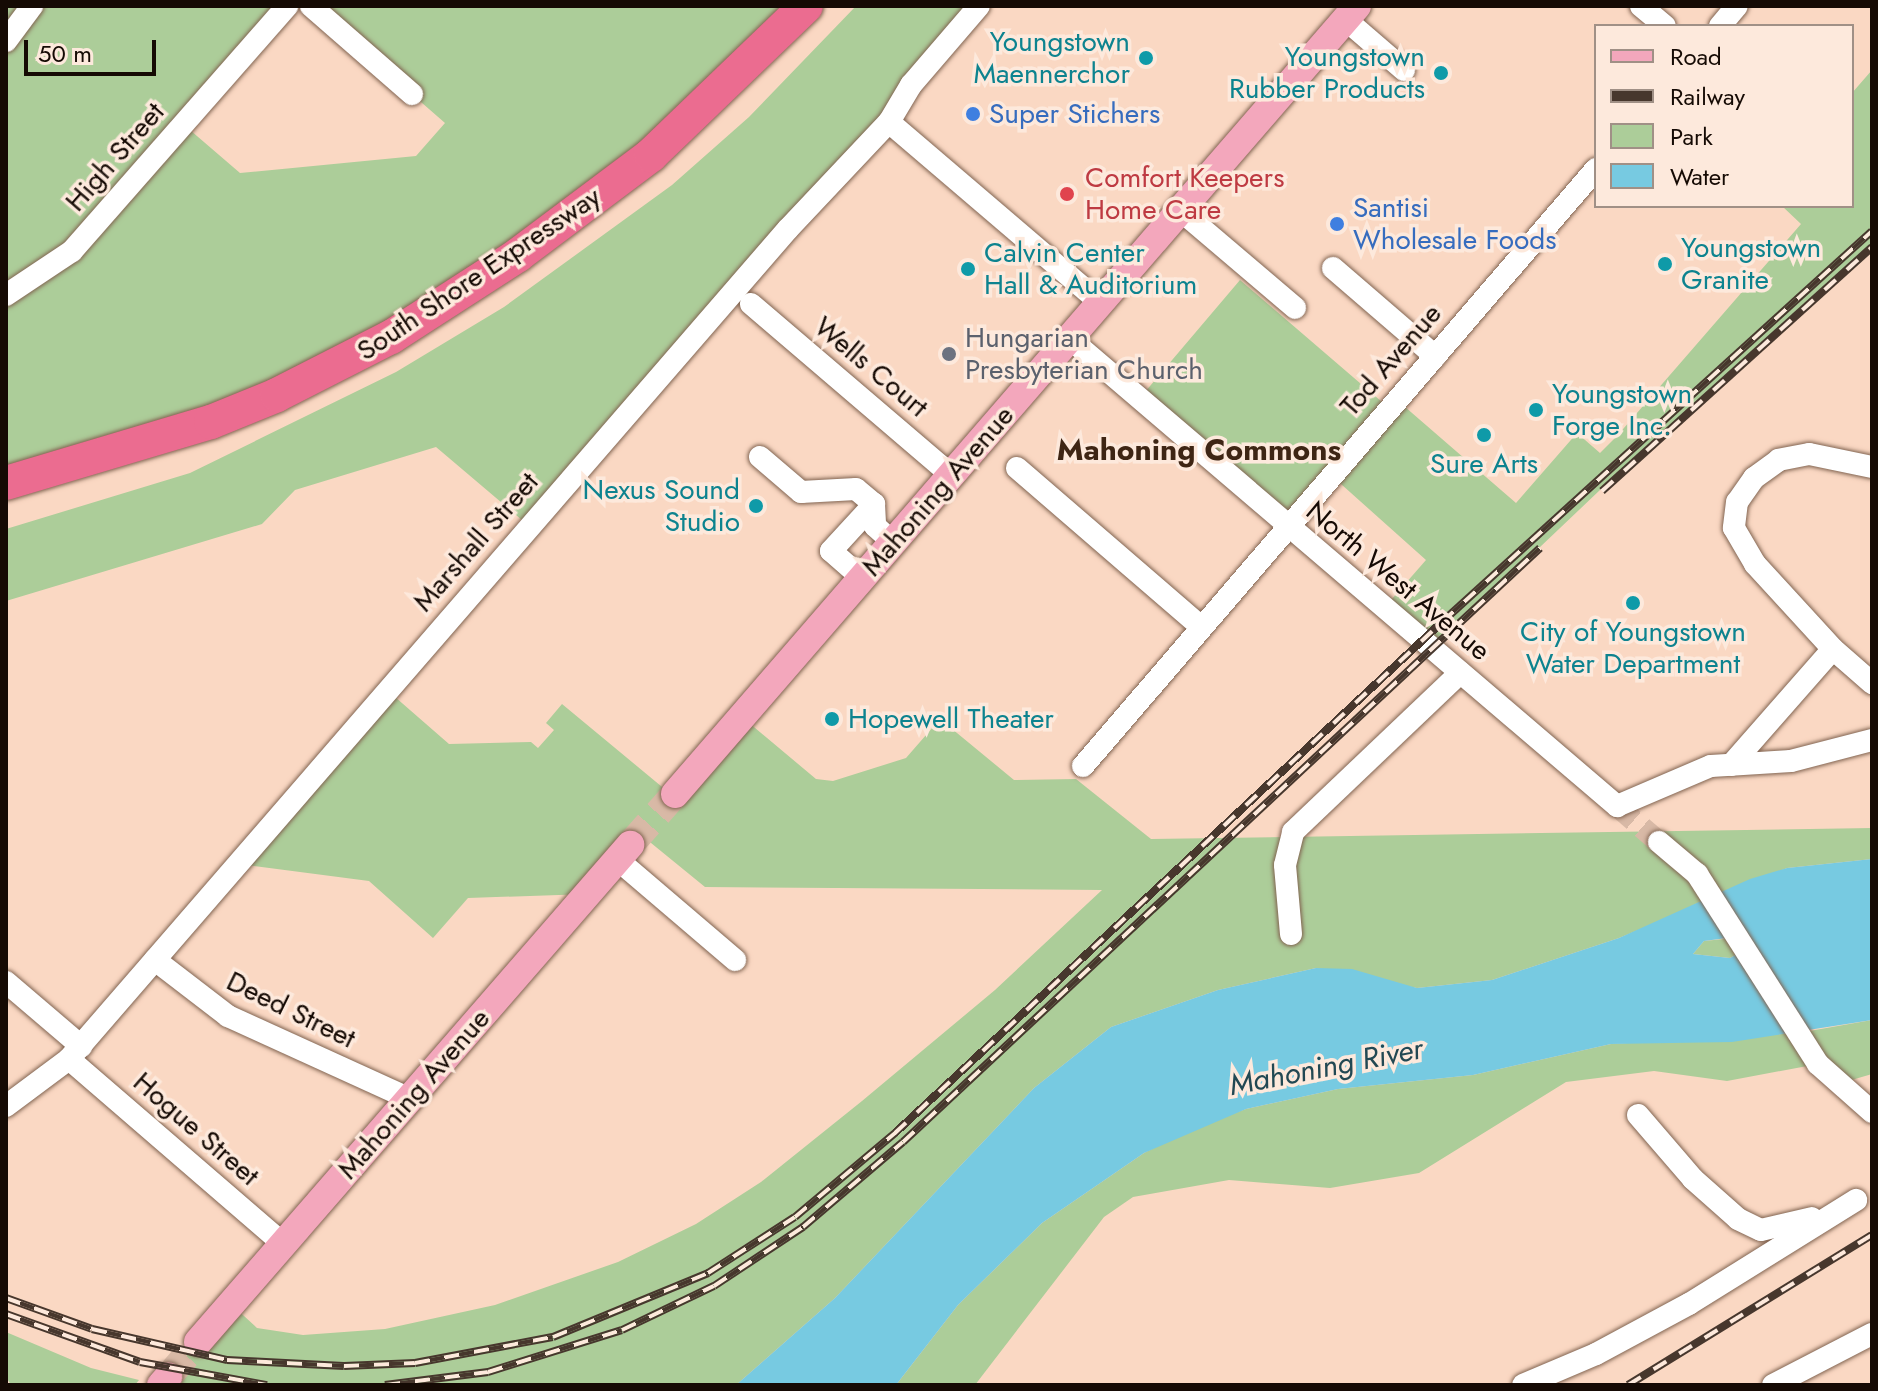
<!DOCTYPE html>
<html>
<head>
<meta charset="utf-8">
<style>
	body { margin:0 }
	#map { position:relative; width:1878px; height:1391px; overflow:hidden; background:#fad8c3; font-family:Jost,sans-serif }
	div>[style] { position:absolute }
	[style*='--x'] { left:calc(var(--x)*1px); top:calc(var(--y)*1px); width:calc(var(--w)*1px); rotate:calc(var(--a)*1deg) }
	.green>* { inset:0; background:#accd99 }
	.water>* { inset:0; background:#77cae1 }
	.minor-tunnel>* { height:22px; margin-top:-11px; transform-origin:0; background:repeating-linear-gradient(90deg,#d8b9a6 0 22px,transparent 0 33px) }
	.major-tunnel>* { height:28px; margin-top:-14px; transform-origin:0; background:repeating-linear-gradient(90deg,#d8b9a6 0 28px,transparent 0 42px) }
	.roads { filter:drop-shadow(0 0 2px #816451) drop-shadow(0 0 2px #816451) }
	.minor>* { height:22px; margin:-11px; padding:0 11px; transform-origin:11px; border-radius:11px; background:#fff }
	.major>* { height:28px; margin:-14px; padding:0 14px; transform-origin:14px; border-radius:14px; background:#f3a7bc }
	.highway>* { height:34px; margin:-17px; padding:0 17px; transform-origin:17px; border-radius:17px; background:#eb6c90 }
	.rail>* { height:8px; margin-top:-4px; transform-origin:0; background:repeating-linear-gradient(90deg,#fde9dc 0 15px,#47372d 0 30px); box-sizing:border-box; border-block:2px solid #47372d }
	.dots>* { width:22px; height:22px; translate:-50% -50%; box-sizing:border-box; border:4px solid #fde9dc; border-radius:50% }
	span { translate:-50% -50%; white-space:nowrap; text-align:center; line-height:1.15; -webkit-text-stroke:7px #fde9dc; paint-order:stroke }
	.culture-label { font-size:28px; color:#0d838f }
	.right { translate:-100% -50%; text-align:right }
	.left { translate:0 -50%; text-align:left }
	.shop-label { font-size:28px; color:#366cbe }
	.street-label { font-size:28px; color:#150a04 }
	.health-label { font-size:28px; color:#be3a42 }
	.worship-label { font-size:28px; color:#5b616d }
	.neighbourhood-label { font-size:30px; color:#3e2514; font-weight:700 }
	.water-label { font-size:30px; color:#224853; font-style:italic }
	.frame { position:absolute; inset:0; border:8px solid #150a04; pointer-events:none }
	.legend { position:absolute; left:1594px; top:24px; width:260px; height:184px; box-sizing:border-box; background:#fde9dc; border:2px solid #a09086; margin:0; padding:10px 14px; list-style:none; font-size:24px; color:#150a04 }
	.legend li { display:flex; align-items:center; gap:16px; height:40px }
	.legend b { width:40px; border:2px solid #a09086 }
	.scale { position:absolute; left:24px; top:40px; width:132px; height:36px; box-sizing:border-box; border:4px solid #150a04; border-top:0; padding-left:10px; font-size:24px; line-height:28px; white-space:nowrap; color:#150a04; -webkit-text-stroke:6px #fde9dc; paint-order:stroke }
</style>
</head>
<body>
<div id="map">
	<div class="green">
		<div style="clip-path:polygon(6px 6px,287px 6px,183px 124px,240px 173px,416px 156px,445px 123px,311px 6px,806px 6px,764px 51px,391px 337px,6px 483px)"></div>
		<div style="clip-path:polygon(856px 6px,979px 6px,529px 526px,436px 447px,295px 490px,262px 524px,6px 601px,6px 529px,190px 473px,396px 372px,504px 307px,672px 185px,749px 117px)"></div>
		<div style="clip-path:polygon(1872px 70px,1872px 248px,1642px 450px,1433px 649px,1384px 608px,1426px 560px,1332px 476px,1287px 527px,1139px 399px,1240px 280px,1389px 408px,1397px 400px,1516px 503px,1577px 433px,1600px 453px,1617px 436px,1801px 224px,1782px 206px,1852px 206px,1852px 93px)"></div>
		<div style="clip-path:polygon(387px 690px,449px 744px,531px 742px,538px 748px,554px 730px,546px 723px,562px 704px,673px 796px,742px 717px,816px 779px,833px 781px,906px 758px,940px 719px,1014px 780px,1076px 779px,1151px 839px,1872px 828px,1872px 859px,1787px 868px,1619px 938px,1492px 980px,1417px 988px,1316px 968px,1218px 990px,1111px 1027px,1034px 1088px,835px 1298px,736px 1385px,161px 1385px,231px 1304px,257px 1328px,303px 1335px,385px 1329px,495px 1305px,618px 1262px,696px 1224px,761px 1182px,862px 1101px,995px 990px,1102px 890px,705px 887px,640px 834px,588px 894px,468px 898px,433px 938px,369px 881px,238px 864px)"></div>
		<div style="clip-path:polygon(1734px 938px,1739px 953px,1730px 958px,1693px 954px,1704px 941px)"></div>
		<div style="clip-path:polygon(1872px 1020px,1872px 1074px,1838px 1084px,1818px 1064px,1727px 1081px,1654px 1071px,1566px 1082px,1419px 1173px,1330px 1188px,1229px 1180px,1133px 1197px,1104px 1217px,975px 1385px,896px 1385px,958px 1305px,1042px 1223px,1144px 1153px,1192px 1128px,1246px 1109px,1338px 1089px,1473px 1075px,1611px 1044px,1798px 1033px)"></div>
		<div style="clip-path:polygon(6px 1332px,91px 1368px,139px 1380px,135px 1385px,11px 1385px,6px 1377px)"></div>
	</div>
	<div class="water">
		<div style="clip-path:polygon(evenodd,1872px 859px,1872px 1020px,1732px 1042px,1611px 1044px,1473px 1075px,1338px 1089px,1246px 1109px,1144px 1153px,1042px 1223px,958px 1305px,896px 1385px,736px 1385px,835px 1298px,1034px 1088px,1111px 1027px,1218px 990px,1316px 968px,1352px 969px,1417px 988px,1492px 980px,1619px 938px,1750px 879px,1787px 868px,1872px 859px,1727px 938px,1739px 953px,1730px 958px,1693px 954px,1704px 941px,1727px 938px)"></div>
	</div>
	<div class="minor-tunnel">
		<div style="--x:1617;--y:806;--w:55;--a:40.6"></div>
	</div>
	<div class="major-tunnel">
		<div style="--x:630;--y:845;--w:68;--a:-48.6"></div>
		<div style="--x:168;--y:1377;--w:46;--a:-49.4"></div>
	</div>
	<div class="roads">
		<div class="minor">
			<div style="--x:311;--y:6;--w:134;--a:41.1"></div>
			<div style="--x:1641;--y:6;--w:31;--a:40"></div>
			<div style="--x:1345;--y:19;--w:78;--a:40.8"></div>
			<div style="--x:1720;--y:26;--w:26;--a:-50"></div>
			<div style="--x:6;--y:41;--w:44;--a:-53.4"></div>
			<div style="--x:889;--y:122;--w:277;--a:40.5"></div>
			<div style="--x:1180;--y:210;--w:151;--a:40.4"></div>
			<div style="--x:1333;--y:268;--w:135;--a:40.8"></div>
			<div style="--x:6;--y:295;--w:79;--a:-33.7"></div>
			<div style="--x:72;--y:251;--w:326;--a:-48.7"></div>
			<div style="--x:751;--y:304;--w:263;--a:40.5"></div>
			<div style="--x:1069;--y:338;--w:721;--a:40.5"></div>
			<div style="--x:1617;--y:806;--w:102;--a:-23.1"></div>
			<div style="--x:1711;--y:766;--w:80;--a:-3.6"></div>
			<div style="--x:1791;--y:761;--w:84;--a:-14.5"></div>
			<div style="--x:760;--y:457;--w:54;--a:40.5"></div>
			<div style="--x:801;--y:492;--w:55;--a:-3.1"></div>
			<div style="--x:856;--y:489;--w:23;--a:40"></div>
			<div style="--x:1872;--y:467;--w:64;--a:-168.3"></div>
			<div style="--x:1809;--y:454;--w:31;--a:169"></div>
			<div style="--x:1779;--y:460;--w:31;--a:144"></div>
			<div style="--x:1754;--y:478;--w:29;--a:125"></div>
			<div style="--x:1737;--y:502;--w:26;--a:97"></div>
			<div style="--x:1734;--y:528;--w:42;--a:59.7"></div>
			<div style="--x:1755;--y:564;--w:115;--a:47.5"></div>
			<div style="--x:1833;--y:649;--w:52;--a:41.1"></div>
			<div style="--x:1017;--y:468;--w:243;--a:40.8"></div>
			<div style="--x:862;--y:578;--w:41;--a:-138.9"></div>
			<div style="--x:831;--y:551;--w:64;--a:-47.5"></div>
			<div style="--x:874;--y:504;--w:22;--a:87"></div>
			<div style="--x:875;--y:526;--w:24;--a:42"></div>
			<div style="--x:1731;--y:765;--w:154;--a:-48.7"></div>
			<div style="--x:1083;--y:766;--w:787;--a:-49.33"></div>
			<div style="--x:1659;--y:842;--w:50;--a:40.1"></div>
			<div style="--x:1697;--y:874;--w:225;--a:57.5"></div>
			<div style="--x:1818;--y:1064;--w:72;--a:41.6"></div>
			<div style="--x:618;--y:860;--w:154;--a:40.5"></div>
			<div style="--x:1291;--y:934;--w:69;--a:-95"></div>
			<div style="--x:1285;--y:865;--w:34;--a:-76"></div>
			<div style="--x:1293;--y:832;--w:231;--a:-43.6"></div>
			<div style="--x:155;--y:960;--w:92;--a:37.5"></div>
			<div style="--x:228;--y:1016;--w:200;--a:24.5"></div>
			<div style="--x:6;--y:982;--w:99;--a:40.5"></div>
			<div style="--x:69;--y:1059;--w:283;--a:40.8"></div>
			<div style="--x:6;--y:1106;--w:79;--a:-36.7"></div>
			<div style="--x:69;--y:1059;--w:1098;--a:-49.1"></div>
			<div style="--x:788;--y:229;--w:147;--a:-46.7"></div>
			<div style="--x:889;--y:122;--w:43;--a:-59.3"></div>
			<div style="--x:911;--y:85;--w:104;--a:-49.3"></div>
			<div style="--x:1638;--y:1115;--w:84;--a:49.3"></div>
			<div style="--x:1693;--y:1179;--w:60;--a:41.6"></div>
			<div style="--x:1738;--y:1219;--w:25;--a:26"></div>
			<div style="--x:1761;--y:1230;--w:52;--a:-13.2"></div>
			<div style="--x:1523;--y:1385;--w:79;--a:-23"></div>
			<div style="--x:1596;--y:1354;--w:106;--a:-28.3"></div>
			<div style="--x:1689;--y:1304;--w:197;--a:-31.9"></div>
			<div style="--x:1773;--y:1385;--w:111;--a:-27.3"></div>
		</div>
		<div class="major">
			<div style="--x:675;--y:794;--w:1042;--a:-49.12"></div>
			<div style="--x:198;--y:1342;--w:659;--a:-49"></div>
			<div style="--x:161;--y:1385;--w:11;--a:-49"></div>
		</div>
		<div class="highway">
			<div style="--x:6;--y:483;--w:214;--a:-16.6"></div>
			<div style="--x:211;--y:422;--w:71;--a:-22.2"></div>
			<div style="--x:277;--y:395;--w:128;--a:-27"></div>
			<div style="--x:391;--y:337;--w:151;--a:-32.8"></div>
			<div style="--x:518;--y:255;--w:166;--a:-36.9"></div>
			<div style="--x:651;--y:155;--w:215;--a:-43.9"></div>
		</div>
	</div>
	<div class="rail">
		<div style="--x:1602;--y:491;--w:364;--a:-42.1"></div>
		<div style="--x:6;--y:1298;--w:91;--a:19.8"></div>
		<div style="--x:92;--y:1329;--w:139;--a:12.9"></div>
		<div style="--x:227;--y:1360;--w:117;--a:2.9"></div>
		<div style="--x:344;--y:1366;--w:71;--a:-2.4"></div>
		<div style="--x:415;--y:1363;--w:140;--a:-10.7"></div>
		<div style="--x:553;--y:1337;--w:168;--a:-22.4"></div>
		<div style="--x:708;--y:1273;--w:103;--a:-32.8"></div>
		<div style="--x:795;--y:1217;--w:131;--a:-40"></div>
		<div style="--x:895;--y:1133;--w:749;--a:-43.05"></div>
		<div style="--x:1442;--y:622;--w:581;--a:-42.28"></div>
		<div style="--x:6;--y:1314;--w:142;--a:19.7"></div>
		<div style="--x:140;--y:1362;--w:129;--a:10.3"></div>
		<div style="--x:385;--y:1385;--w:104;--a:-7.2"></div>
		<div style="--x:488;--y:1372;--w:140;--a:-17.4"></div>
		<div style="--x:622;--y:1330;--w:102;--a:-25.6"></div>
		<div style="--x:714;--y:1286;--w:107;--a:-33.5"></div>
		<div style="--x:803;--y:1227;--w:131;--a:-40.4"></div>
		<div style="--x:903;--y:1142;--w:871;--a:-43"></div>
		<div style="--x:1628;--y:1385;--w:286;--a:-31.6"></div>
	</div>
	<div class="dots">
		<div style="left:1146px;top:58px;background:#0f9aa8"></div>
		<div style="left:1441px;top:73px;background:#0f9aa8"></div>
		<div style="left:973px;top:114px;background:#3f7fe0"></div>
		<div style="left:1067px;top:194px;background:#e0444e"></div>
		<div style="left:1337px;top:224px;background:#3f7fe0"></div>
		<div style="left:1665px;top:264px;background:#0f9aa8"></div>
		<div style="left:968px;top:269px;background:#0f9aa8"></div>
		<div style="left:949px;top:354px;background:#6b7280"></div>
		<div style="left:1536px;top:410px;background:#0f9aa8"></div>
		<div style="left:1484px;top:435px;background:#0f9aa8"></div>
		<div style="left:756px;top:506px;background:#0f9aa8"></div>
		<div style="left:1633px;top:603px;background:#0f9aa8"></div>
		<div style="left:832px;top:719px;background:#0f9aa8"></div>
	</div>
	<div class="culture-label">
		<span class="right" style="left:1130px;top:58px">Youngstown<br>Maennerchor</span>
		<span class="right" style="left:1425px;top:73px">Youngstown<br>Rubber Products</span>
		<span class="left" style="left:1681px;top:264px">Youngstown<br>Granite</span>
		<span class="left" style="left:984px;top:269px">Calvin Center<br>Hall &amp; Auditorium</span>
		<span class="left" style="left:1552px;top:410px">Youngstown<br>Forge Inc.</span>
		<span style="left:1484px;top:464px">Sure Arts</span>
		<span class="right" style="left:740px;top:506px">Nexus Sound<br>Studio</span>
		<span style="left:1633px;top:648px">City of Youngstown<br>Water Department</span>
		<span class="left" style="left:848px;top:719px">Hopewell Theater</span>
	</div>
	<div class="shop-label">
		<span class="left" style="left:989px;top:114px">Super Stichers</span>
		<span class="left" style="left:1353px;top:224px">Santisi<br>Wholesale Foods</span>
	</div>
	<div class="street-label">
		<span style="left:115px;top:157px;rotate:-49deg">High Street</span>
		<span style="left:479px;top:274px;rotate:-34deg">South Shore Expressway</span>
		<span style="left:1391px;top:360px;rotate:-49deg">Tod Avenue</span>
		<span style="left:871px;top:367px;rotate:40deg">Wells Court</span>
		<span style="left:938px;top:491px;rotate:-49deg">Mahoning Avenue</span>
		<span style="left:476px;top:542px;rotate:-49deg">Marshall Street</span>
		<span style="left:1398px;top:581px;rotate:40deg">North West Avenue</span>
		<span style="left:291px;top:1010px;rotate:26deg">Deed Street</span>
		<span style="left:414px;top:1094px;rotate:-49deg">Mahoning Avenue</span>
		<span style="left:196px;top:1129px;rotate:41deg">Hogue Street</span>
	</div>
	<div class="health-label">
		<span class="left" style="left:1085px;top:194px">Comfort Keepers<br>Home Care</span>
	</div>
	<div class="worship-label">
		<span class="left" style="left:965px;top:354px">Hungarian<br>Presbyterian Church</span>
	</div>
	<div class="neighbourhood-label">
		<span style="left:1199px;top:450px">Mahoning Commons</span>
	</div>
	<div class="water-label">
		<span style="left:1326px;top:1067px;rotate:-11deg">Mahoning River</span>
	</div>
	<div class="frame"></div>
	<ul class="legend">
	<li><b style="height:10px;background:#f3a7bc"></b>Road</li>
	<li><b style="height:10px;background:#47372d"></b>Railway</li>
	<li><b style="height:22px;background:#accd99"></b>Park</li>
	<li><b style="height:22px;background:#77cae1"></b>Water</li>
	</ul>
	<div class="scale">50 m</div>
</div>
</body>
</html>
